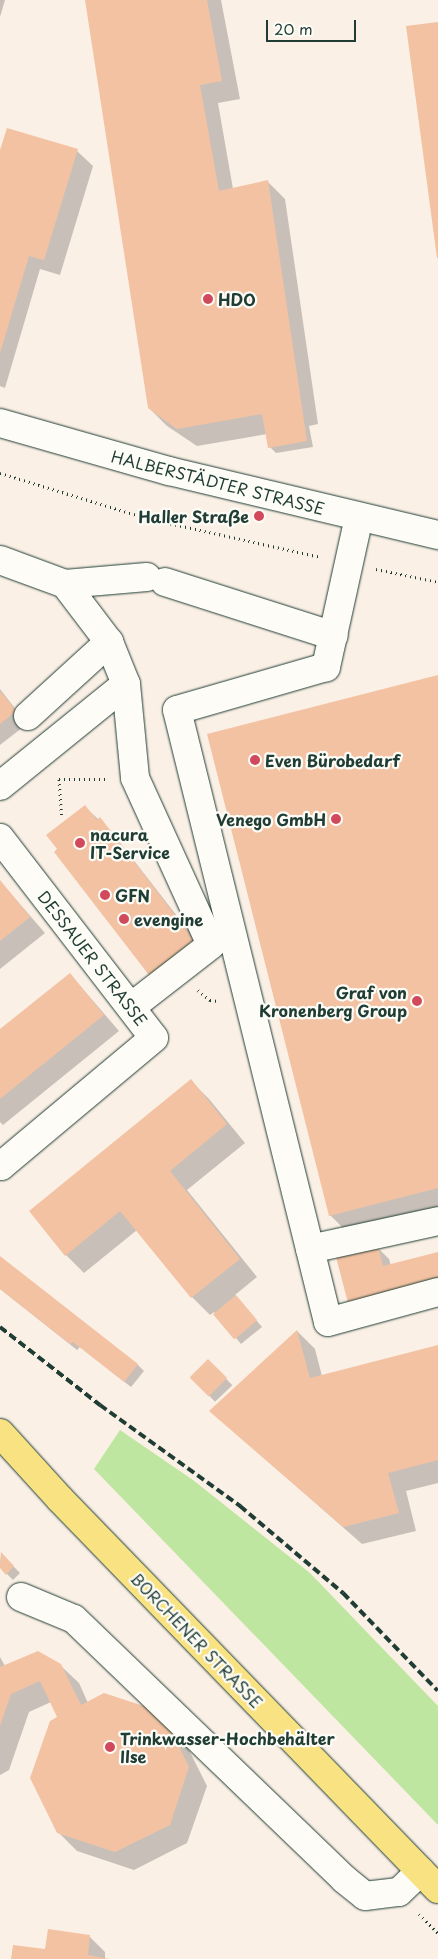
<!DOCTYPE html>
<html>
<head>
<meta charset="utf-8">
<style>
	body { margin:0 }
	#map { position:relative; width:438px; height:1959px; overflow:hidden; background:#fbf0e6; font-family:"Playpen Sans",sans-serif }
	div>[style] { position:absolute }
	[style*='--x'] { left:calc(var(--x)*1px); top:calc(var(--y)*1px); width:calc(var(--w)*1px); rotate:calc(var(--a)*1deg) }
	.green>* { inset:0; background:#bfe6a1 }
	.shadow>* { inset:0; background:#0003; transform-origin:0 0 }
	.building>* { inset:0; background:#f3c2a3; transform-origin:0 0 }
	.path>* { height:3px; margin-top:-1.5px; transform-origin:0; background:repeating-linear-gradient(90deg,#1f3d34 0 1px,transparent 0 5px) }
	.roads { filter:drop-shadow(0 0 1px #1f3d34) drop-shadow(0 0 1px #1f3d34) }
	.minor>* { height:28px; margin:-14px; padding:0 14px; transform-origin:14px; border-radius:14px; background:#fdfcf7 }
	.major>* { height:28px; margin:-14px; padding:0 14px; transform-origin:14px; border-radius:14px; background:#f8e281 }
	.rail>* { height:4px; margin-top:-2px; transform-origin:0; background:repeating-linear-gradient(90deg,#1f3d34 0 8px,transparent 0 12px) }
	.dots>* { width:14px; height:14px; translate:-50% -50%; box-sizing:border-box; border:2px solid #fdfcf7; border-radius:50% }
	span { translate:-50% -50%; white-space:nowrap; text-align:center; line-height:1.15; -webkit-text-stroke:4.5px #fdfcf7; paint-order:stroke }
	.poi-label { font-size:16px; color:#1f3d34; font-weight:700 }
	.left { translate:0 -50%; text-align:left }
	.right { translate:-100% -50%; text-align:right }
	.street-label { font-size:16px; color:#1f3d34 }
	.scale { position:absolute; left:266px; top:20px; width:90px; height:22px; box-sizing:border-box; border:2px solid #1f3d34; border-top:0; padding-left:6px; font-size:15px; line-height:18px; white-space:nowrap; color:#1f3d34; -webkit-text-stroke:4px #fdfcf7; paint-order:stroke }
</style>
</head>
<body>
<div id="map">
	<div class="green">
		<div style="clip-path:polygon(120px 1430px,193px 1480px,310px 1573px,438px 1706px,438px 1825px,94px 1469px)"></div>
	</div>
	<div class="shadow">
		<div style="clip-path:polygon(0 0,5px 0,0 17px)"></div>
		<div style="clip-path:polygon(86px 0,221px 0,240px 99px,218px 103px,233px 189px,267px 181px,285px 199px,318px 424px,309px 426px,313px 447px,276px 453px,270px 447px,267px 434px,197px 446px,167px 426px,149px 408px)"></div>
		<div style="clip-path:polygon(77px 151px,93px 166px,60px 275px,40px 269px,5px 388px,0 386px,0 155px)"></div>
		<div style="clip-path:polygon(438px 676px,438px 1207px,346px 1231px,330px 1215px)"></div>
		<div style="clip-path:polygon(0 689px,27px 724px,0 745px)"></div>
		<div style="clip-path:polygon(85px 807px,111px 831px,208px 956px,165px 990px)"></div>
		<div style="clip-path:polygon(0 881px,45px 933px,0 969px)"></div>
		<div style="clip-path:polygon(70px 974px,119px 1031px,3px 1125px,0 1122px,0 1031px)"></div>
		<div style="clip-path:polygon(191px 1081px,209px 1099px,245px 1143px,187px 1190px,257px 1277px,235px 1295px,262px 1327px,241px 1344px,214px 1312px,210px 1315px,192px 1297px,137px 1230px,84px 1273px,66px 1255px)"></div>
		<div style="clip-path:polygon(377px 1247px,389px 1259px,391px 1266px,438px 1253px,361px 1314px)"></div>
		<div style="clip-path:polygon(0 1257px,138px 1365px,144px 1371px,131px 1387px,80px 1347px,77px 1350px,0 1289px)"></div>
		<div style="clip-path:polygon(297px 1331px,315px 1349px,322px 1376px,438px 1346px,438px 1483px,406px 1491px,416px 1531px,362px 1544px,211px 1411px)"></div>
		<div style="left:208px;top:1360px;width:35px;height:24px;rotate:46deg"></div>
		<div style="clip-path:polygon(1px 1554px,20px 1573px,13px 1580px,0 1567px)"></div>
		<div style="clip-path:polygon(0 1657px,5px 1666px,60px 1665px,79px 1683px,88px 1703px,180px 1732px,207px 1786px,187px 1843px,134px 1870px,77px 1851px,58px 1832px,59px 1717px,51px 1702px,29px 1712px,9px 1770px,0 1775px)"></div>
		<div style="clip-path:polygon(90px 1937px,105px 1952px,105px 1959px,108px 1959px,12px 1959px)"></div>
	</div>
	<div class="building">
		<div style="clip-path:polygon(85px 0,207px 0,222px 81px,200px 85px,219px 191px,268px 180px,307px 441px,268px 448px,262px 414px,177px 429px,148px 408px)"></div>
		<div style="clip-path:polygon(438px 22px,438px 258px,437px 258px,406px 26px)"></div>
		<div style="clip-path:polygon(7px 128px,78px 149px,44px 260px,29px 256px,0 353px,0 150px)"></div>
		<div style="clip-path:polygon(438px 675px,438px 1188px,329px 1216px,207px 734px)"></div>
		<div style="clip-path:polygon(0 691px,16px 711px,0 724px)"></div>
		<div style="clip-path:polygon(85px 805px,97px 820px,100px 817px,197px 944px,152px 979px,54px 852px,57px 849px,46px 835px)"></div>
		<div style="clip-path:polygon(0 880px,30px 917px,0 941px)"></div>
		<div style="clip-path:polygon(70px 973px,104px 1015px,0 1099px,0 1029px)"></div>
		<div style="clip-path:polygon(191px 1079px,227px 1124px,170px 1171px,240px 1259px,191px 1298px,120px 1211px,65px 1256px,29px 1211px)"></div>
		<div style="clip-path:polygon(378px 1246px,383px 1266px,438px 1252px,438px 1279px,348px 1303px,336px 1257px)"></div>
		<div style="clip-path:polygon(0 1256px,138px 1364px,124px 1382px,73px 1342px,70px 1344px,0 1289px)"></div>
		<div style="left:236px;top:1295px;width:33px;height:30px;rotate:50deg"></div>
		<div style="clip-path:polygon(297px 1330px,310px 1378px,438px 1345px,438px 1460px,388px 1473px,399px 1513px,343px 1527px,209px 1411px)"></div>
		<div style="left:208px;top:1359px;width:27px;height:26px;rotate:45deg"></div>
		<div style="clip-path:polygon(1px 1552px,14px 1566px,6px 1575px,0 1568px)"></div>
		<div style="clip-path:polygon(38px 1651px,61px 1664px,81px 1705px,104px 1693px,162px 1712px,189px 1767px,170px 1825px,115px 1852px,57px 1833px,30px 1778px,50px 1721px,57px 1717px,40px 1681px,11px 1694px,0 1726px,0 1667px)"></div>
		<div style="clip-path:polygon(48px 1929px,90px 1935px,88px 1955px,109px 1959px,11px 1959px,13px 1945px,45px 1949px)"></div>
	</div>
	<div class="path">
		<div style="--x:0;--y:473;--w:153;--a:17.1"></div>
		<div style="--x:146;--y:518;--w:179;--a:12.6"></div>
		<div style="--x:376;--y:569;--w:63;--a:11.8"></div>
		<div style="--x:59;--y:779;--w:47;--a:0"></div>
		<div style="--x:59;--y:779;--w:39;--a:86"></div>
		<div style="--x:198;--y:990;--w:16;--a:40"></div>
		<div style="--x:210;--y:1000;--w:8;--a:7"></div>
		<div style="--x:419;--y:1914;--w:27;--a:45"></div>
	</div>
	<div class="roads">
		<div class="minor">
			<div style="--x:0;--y:423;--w:176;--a:15.9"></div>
			<div style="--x:169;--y:471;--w:277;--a:13.4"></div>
			<div style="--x:359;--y:517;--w:154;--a:102.4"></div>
			<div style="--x:326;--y:667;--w:155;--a:163.9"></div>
			<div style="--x:177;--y:710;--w:630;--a:76.14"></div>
			<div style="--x:328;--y:1322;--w:114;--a:-15.3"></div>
			<div style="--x:0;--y:560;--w:69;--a:20.3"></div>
			<div style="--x:65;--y:584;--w:73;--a:52.8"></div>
			<div style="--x:109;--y:642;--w:45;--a:68"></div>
			<div style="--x:126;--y:684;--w:94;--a:84.5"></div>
			<div style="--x:135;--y:778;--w:183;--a:65.5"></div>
			<div style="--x:211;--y:945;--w:101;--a:142.2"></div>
			<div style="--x:165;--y:582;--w:177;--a:17.7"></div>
			<div style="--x:65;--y:584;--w:82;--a:-4.9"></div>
			<div style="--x:28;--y:716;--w:110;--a:-42.4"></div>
			<div style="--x:0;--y:786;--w:162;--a:-39"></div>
			<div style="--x:0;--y:838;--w:252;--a:52.4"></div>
			<div style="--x:154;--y:1038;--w:199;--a:140.1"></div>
			<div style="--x:1;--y:1166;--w:2;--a:-117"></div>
			<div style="--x:310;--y:1249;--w:131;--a:-12.3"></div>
			<div style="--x:21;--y:1597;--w:57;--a:22.5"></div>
			<div style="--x:74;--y:1619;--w:375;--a:43.9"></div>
			<div style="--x:344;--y:1879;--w:27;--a:39"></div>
			<div style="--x:365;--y:1896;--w:34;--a:-7"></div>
			<div style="--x:399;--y:1892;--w:30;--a:-44"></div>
		</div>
		<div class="major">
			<div style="--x:0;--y:1433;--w:89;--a:47.7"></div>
			<div style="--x:60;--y:1499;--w:543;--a:45.9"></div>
		</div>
	</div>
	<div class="rail">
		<div style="--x:0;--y:1327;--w:127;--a:38"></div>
		<div style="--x:100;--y:1405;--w:173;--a:35.8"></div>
		<div style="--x:240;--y:1506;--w:135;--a:40.2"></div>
		<div style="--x:343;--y:1593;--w:136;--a:45.9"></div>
	</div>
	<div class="dots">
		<div style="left:208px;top:299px;background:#d1495b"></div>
		<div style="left:259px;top:516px;background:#d1495b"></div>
		<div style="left:255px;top:760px;background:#d1495b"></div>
		<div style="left:336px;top:819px;background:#d1495b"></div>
		<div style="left:80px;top:843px;background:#d1495b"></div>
		<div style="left:105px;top:895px;background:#d1495b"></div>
		<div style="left:124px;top:919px;background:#d1495b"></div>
		<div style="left:417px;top:1001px;background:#d1495b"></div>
		<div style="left:110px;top:1747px;background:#d1495b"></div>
	</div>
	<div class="poi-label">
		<span class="left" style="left:218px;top:299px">HDO</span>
		<span class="right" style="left:249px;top:516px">Haller Straße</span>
		<span class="left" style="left:265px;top:760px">Even Bürobedarf</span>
		<span class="right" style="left:326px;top:819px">Venego GmbH</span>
		<span class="left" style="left:90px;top:843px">nacura<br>IT-Service</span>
		<span class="left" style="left:115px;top:895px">GFN</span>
		<span class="left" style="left:134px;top:919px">evengine</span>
		<span class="right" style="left:407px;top:1001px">Graf von<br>Kronenberg Group</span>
		<span class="left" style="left:120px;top:1747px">Trinkwasser-Hochbehälter<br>Ilse</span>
	</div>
	<div class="street-label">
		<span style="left:218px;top:482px;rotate:14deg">HALBERSTÄDTER STRASSE</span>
		<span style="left:93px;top:958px;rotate:52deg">DESSAUER STRASSE</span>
		<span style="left:197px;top:1640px;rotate:46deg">BORCHENER STRASSE</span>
	</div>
	<div class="scale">20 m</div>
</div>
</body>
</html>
